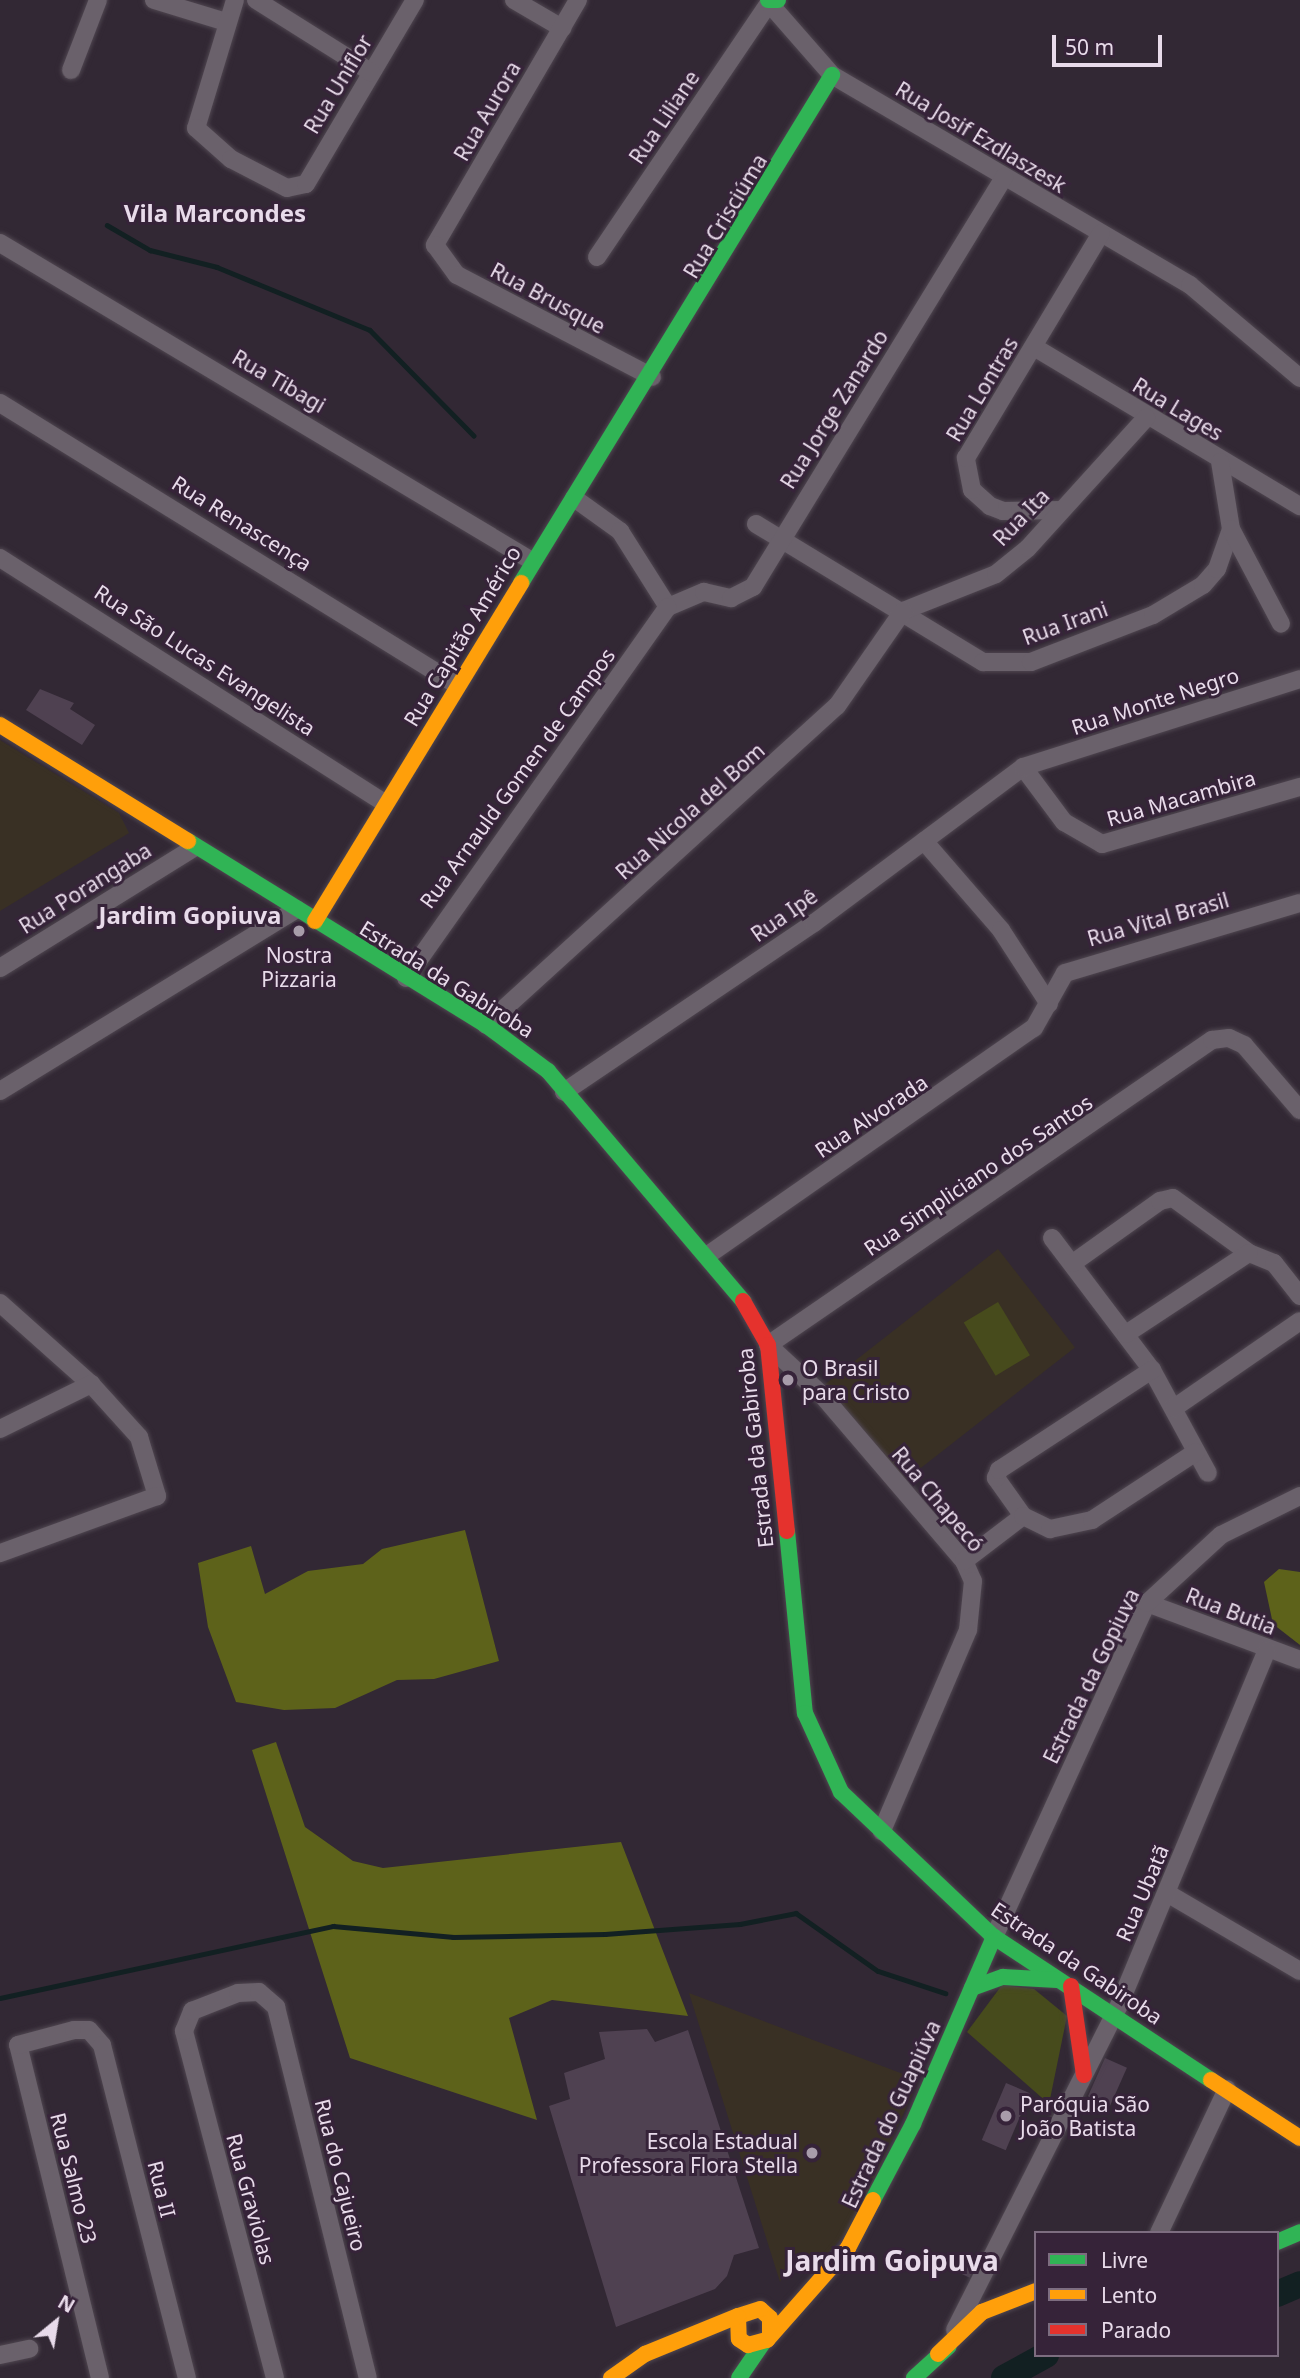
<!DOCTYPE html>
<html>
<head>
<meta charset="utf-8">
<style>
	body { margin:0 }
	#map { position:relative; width:1300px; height:2378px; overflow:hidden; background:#322834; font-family:"Noto Sans",sans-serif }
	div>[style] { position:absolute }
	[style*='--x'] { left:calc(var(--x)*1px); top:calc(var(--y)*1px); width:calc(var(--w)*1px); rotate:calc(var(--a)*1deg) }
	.education>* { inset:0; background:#393024; transform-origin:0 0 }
	.green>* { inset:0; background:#474b1c; transform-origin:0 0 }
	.forest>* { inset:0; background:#5d621a }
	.stream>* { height:4.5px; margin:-2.25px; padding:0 2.25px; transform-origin:2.25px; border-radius:2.25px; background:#122022 }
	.river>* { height:26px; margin:-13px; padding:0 13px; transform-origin:13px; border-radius:13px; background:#122022 }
	.building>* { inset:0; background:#4f4151; transform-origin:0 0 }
	.roads { filter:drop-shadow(0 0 2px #4f4650) drop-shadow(0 0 2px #4f4650) }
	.street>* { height:18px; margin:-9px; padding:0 9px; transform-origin:9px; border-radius:9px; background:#6a616b }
	.fast>* { height:16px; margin:-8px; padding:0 8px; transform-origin:8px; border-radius:8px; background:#30b455 }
	.slow>* { height:16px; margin:-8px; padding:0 8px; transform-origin:8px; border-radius:8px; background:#ff9f0a }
	.jam>* { height:16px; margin:-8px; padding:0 8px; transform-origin:8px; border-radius:8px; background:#e5322d }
	.dots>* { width:19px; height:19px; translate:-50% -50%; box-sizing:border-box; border:4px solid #362339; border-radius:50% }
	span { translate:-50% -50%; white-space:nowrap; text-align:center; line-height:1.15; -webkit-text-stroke:6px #362339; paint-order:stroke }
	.street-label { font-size:21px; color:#e8dbea }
	.poi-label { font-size:21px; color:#e8dbea }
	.left { translate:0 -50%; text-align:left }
	.right { translate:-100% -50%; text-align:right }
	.quarter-label { font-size:24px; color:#e8dbea; font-weight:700 }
	.district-label { font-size:28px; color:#e8dbea; font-weight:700 }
	.legend { position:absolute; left:1034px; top:2231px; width:245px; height:126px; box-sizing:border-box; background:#362339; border:2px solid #7d6d80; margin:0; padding:9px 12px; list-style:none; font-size:21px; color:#e8dbea }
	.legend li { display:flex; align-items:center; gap:14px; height:35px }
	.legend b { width:35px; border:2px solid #7d6d80 }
	.north { position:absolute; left:21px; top:2287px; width:70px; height:70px; -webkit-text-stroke:5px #362339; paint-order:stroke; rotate:30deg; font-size:19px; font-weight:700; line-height:28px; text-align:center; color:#e8dbea }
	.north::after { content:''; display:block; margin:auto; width:24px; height:32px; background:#e8dbea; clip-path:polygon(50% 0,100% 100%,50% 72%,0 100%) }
	.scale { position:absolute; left:1052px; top:35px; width:110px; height:32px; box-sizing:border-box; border:4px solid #e8dbea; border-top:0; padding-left:9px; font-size:21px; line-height:24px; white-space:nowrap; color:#e8dbea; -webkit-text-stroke:5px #362339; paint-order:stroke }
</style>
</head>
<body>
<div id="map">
	<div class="education">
		<div style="clip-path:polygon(0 740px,119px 813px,129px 833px,0 911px)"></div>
		<div style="left:998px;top:1249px;width:125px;height:222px;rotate:52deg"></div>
		<div style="clip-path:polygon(689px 1993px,919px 2080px,852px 2227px,815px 2267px,790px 2257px,780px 2282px)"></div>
	</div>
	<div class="green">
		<div style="left:998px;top:1302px;width:62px;height:40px;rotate:59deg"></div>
		<div style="clip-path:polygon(1002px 1985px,1034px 1989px,1067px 2016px,1049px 2104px,967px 2032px)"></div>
	</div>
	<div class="forest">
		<div style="clip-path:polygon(465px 1530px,499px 1661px,434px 1679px,397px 1680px,335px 1708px,284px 1710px,236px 1702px,208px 1627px,198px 1563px,251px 1546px,265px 1594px,308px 1571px,363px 1564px,382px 1549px)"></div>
		<div style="clip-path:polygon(1279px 1569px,1300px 1572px,1300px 1645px,1273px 1624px,1264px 1582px)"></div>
		<div style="clip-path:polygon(276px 1742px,305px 1827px,353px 1861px,383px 1868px,621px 1842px,688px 2016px,552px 2000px,509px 2018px,537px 2120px,350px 2058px,252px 1750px)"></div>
	</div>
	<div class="stream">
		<div style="--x:107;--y:225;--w:50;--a:30.2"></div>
		<div style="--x:150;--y:250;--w:69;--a:14.2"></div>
		<div style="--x:217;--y:267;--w:165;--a:22.4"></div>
		<div style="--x:370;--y:330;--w:148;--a:45.5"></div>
		<div style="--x:0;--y:1998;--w:341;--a:-12.2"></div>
		<div style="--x:333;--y:1926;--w:121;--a:5.2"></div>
		<div style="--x:453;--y:1937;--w:152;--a:-1.1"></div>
		<div style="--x:605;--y:1934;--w:135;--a:-4.2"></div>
		<div style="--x:740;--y:1924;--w:57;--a:-11.1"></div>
		<div style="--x:796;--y:1913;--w:100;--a:35.3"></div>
		<div style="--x:878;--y:1971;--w:71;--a:18.2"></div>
		<div style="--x:1277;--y:2287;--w:18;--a:13"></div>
	</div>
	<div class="river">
		<div style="--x:1277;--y:2294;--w:25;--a:-23"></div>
		<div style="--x:1004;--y:2378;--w:48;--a:-28.7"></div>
	</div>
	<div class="building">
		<div style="clip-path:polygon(40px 689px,74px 703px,70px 709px,95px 725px,82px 745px,26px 710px)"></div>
		<div style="clip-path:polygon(647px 2029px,655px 2042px,688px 2030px,759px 2248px,734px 2255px,727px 2276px,715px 2289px,616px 2327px,549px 2106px,570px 2099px,564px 2073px,605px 2059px,599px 2032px)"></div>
		<div style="left:1105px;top:2058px;width:24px;height:42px;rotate:24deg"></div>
		<div style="left:1006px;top:2083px;width:26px;height:62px;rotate:23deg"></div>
		<div style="left:951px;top:2252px;width:28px;height:15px;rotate:26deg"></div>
	</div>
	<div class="roads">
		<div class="street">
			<div style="--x:154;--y:0;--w:75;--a:17"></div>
			<div style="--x:235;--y:0;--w:134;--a:106.9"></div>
			<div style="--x:196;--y:128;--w:47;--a:41.5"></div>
			<div style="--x:231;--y:159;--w:63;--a:27.4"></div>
			<div style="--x:287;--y:188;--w:19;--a:-12"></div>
			<div style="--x:306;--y:184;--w:214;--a:-59.4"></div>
			<div style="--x:256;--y:0;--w:136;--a:32.1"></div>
			<div style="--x:514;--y:0;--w:56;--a:30.3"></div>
			<div style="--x:578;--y:0;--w:284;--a:120.3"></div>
			<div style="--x:435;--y:245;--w:37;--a:54"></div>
			<div style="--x:457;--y:275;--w:220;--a:27.6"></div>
			<div style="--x:71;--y:70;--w:75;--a:-68.9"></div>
			<div style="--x:0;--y:243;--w:620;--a:30.87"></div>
			<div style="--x:597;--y:257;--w:307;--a:-55.9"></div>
			<div style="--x:769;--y:3;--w:96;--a:48.8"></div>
			<div style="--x:832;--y:75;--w:415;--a:30.4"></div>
			<div style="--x:1190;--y:285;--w:144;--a:40.2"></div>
			<div style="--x:1034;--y:347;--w:310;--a:30.9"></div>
			<div style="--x:0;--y:403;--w:537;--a:31.68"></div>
			<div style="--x:574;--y:498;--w:57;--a:35.7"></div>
			<div style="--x:620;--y:531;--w:90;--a:57.7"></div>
			<div style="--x:1060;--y:510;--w:57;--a:179"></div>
			<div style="--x:1003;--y:511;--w:14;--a:-159"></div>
			<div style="--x:990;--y:506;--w:24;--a:-138"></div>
			<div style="--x:972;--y:490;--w:33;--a:-101"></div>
			<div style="--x:966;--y:458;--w:262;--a:-59"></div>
			<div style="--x:756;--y:524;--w:266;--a:31.3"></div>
			<div style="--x:983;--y:662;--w:48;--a:0"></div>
			<div style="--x:1031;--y:662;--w:131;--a:-21.1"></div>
			<div style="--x:1153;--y:615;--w:58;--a:-31"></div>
			<div style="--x:1203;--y:585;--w:21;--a:-49"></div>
			<div style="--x:1217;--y:569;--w:42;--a:-70.7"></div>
			<div style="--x:1231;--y:529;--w:68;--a:-99.3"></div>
			<div style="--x:1231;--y:529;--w:107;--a:62.2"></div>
			<div style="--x:0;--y:558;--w:456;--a:32.5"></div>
			<div style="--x:668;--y:607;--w:39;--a:-23"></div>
			<div style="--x:704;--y:592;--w:28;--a:13"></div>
			<div style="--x:731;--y:598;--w:25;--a:-27"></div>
			<div style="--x:753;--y:587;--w:481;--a:-58.5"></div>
			<div style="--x:903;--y:611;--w:100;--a:-21.7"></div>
			<div style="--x:996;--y:574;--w:41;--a:-39.1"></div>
			<div style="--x:1028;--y:548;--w:176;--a:-47.8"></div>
			<div style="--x:1023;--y:767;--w:69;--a:53.3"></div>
			<div style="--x:1064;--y:822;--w:44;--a:30.1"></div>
			<div style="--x:1102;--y:844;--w:206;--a:-16.1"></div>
			<div style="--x:924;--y:841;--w:118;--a:49.1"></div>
			<div style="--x:1001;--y:930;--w:88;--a:57"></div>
			<div style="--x:0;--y:968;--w:229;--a:-31.8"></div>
			<div style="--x:406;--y:978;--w:454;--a:-54.8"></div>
			<div style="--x:486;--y:1025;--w:474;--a:-42.3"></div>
			<div style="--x:837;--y:706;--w:116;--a:-55.2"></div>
			<div style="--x:0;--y:1091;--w:348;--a:-31.5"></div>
			<div style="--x:564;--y:1092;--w:302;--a:-34.1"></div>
			<div style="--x:814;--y:923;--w:261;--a:-36.7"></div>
			<div style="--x:1023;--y:767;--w:291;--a:-17.6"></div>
			<div style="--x:1052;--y:1238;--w:166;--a:52.9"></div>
			<div style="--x:1152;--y:1370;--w:117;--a:61.5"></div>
			<div style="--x:708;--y:1255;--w:397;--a:-34.9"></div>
			<div style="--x:1034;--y:1028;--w:63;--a:-60.6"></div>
			<div style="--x:1065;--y:973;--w:245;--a:-16.6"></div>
			<div style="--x:1073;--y:1263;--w:107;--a:-35.5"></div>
			<div style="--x:1160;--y:1201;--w:13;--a:-13"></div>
			<div style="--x:1173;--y:1198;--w:94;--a:35.9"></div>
			<div style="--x:1249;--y:1253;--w:27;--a:22"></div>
			<div style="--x:1274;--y:1263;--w:42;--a:51.8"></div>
			<div style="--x:0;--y:1303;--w:122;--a:41.7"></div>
			<div style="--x:91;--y:1384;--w:72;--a:47.8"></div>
			<div style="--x:139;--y:1437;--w:62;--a:73"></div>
			<div style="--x:157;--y:1496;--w:167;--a:160"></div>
			<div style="--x:1126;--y:1334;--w:147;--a:-33.4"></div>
			<div style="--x:768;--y:1345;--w:539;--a:-34.49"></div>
			<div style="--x:1212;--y:1040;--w:17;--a:-7"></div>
			<div style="--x:1229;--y:1038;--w:17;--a:25"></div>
			<div style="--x:1244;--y:1045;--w:86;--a:49.3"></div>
			<div style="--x:768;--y:1345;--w:74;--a:42.8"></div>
			<div style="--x:822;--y:1395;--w:218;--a:49.5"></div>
			<div style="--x:964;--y:1561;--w:22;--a:66"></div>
			<div style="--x:973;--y:1581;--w:49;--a:95.8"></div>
			<div style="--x:968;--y:1630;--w:219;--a:113.2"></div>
			<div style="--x:1174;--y:1408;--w:153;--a:-34.6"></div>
			<div style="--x:0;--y:1429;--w:102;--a:-26.3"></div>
			<div style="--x:1023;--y:1516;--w:47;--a:-125.4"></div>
			<div style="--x:996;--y:1478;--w:9;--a:-69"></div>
			<div style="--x:999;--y:1470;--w:183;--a:-33.2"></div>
			<div style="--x:964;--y:1561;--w:74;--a:-37.3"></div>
			<div style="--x:1023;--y:1516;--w:30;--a:26"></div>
			<div style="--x:1050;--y:1529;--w:43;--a:-12.1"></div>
			<div style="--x:1092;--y:1520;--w:124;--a:-33.2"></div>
			<div style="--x:1147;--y:1603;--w:163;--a:20.4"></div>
			<div style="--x:1167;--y:1893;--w:154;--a:30.4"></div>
			<div style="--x:994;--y:1937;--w:367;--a:-65.4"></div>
			<div style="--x:1147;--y:1603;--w:100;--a:-42.6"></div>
			<div style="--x:1221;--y:1535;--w:88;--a:-26.3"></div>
			<div style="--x:1159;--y:2233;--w:159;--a:-64.7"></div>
			<div style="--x:955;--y:2330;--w:366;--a:-63.2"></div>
			<div style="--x:1120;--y:2003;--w:382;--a:-67.4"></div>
			<div style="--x:0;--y:2355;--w:30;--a:-12"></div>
			<div style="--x:100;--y:2378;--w:343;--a:-103.8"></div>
			<div style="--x:18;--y:2045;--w:58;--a:-15"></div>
			<div style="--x:74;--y:2030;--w:15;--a:0"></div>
			<div style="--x:89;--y:2030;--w:20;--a:49"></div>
			<div style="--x:102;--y:2045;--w:344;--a:75.7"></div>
			<div style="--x:275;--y:2378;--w:359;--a:-104.7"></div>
			<div style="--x:184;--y:2031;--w:22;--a:-68"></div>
			<div style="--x:192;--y:2011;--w:49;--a:-21.4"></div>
			<div style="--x:238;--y:1993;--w:21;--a:-3"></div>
			<div style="--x:259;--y:1992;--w:23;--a:41"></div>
			<div style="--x:276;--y:2007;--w:382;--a:76.1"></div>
		</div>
		<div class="fast">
			<div style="--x:768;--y:0;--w:10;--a:0"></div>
			<div style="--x:521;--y:583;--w:596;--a:-58.52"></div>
			<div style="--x:188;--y:841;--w:350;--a:31.7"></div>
			<div style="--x:486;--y:1025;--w:77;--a:36.6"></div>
			<div style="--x:548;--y:1071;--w:302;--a:49.7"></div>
			<div style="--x:787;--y:1531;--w:183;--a:84.4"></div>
			<div style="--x:805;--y:1713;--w:87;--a:65.5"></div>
			<div style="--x:841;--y:1792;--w:211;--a:43.5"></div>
			<div style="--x:994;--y:1937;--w:260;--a:33.4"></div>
			<div style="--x:972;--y:1988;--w:33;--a:-20"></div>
			<div style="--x:1003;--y:1977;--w:54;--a:3.2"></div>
			<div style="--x:873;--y:2200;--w:86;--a:-62.2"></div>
			<div style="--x:913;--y:2124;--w:204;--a:-66.6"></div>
			<div style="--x:1277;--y:2242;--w:25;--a:-23"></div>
			<div style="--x:739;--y:2378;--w:42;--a:-55.6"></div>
			<div style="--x:914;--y:2378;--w:47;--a:-42.4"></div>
		</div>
		<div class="slow">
			<div style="--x:0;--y:725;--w:221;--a:31.7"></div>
			<div style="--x:315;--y:921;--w:396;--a:-58.6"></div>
			<div style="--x:1211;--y:2080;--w:106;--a:33.1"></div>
			<div style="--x:770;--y:2335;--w:17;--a:-90"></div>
			<div style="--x:770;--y:2318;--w:13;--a:-138"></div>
			<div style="--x:760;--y:2309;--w:23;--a:162"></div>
			<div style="--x:738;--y:2316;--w:23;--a:88"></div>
			<div style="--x:739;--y:2339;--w:11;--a:34"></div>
			<div style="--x:748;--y:2345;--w:20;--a:-15"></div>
			<div style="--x:767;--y:2340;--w:123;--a:-48.6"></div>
			<div style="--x:848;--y:2248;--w:54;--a:-62.5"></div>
			<div style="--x:938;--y:2354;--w:61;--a:-43.7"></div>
			<div style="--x:982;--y:2312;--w:58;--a:-21.3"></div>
			<div style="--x:611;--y:2378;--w:42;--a:-35.2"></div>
			<div style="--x:645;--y:2354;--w:100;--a:-22.2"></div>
		</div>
		<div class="jam">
			<div style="--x:743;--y:1301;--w:51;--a:60.4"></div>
			<div style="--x:768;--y:1345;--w:187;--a:84.2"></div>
			<div style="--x:1071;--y:1986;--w:90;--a:81.7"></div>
		</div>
	</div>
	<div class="dots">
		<div style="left:299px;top:931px;background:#a89caa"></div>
		<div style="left:788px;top:1380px;background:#a89caa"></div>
		<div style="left:1006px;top:2116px;background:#a89caa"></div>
		<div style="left:812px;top:2153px;background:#a89caa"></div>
	</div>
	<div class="street-label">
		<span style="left:338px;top:84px;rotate:-59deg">Rua Uniflor</span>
		<span style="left:487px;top:111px;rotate:-60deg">Rua Aurora</span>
		<span style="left:664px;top:117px;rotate:-56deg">Rua Liliane</span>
		<span style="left:981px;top:137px;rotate:31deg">Rua Josif Ezdlaszesk</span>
		<span style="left:725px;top:216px;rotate:-59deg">Rua Crisciúma</span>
		<span style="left:548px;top:298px;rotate:28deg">Rua Brusque</span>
		<span style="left:279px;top:381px;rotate:30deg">Rua Tibagi</span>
		<span style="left:982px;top:389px;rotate:-59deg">Rua Lontras</span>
		<span style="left:834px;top:409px;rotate:-58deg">Rua Jorge Zanardo</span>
		<span style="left:1178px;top:409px;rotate:31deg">Rua Lages</span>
		<span style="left:1021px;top:517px;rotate:-46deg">Rua Ita</span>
		<span style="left:242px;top:523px;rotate:32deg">Rua Renascença</span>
		<span style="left:1065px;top:623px;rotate:-20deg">Rua Irani</span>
		<span style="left:462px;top:636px;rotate:-59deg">Rua Capitão Américo</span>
		<span style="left:205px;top:660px;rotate:33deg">Rua São Lucas Evangelista</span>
		<span style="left:1155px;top:701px;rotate:-18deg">Rua Monte Negro</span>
		<span style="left:517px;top:778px;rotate:-54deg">Rua Arnauld Gomen de Campos</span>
		<span style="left:1181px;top:798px;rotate:-16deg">Rua Macambira</span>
		<span style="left:690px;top:811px;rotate:-42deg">Rua Nicola del Bom</span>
		<span style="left:85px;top:888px;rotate:-32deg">Rua Porangaba</span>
		<span style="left:784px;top:915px;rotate:-35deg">Rua Ipê</span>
		<span style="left:1158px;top:919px;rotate:-16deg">Rua Vital Brasil</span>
		<span style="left:447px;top:979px;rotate:32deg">Estrada da Gabiroba</span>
		<span style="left:871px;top:1116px;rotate:-34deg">Rua Alvorada</span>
		<span style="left:978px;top:1175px;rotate:-34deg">Rua Simpliciano dos Santos</span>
		<span style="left:755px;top:1448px;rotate:-96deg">Estrada da Gabiroba</span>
		<span style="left:938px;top:1499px;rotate:50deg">Rua Chapecó</span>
		<span style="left:1231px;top:1611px;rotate:21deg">Rua Butia</span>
		<span style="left:1091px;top:1676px;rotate:-64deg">Estrada da Gopiuva</span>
		<span style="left:1142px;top:1893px;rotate:-67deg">Rua Ubatã</span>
		<span style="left:1077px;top:1963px;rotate:34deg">Estrada da Gabiroba</span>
		<span style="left:891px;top:2114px;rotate:-65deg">Estrada do Guapiúva</span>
		<span style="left:341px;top:2175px;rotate:76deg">Rua do Cajueiro</span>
		<span style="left:74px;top:2178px;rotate:76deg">Rua Salmo 23</span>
		<span style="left:162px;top:2189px;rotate:76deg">Rua II</span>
		<span style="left:251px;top:2199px;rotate:75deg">Rua Graviolas</span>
	</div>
	<div class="poi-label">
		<span style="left:299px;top:967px">Nostra<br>Pizzaria</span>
		<span class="left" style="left:802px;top:1380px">O Brasil<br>para Cristo</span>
		<span class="left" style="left:1020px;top:2116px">Paróquia São<br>João Batista</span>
		<span class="right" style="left:798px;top:2153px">Escola Estadual<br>Professora Flora Stella</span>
	</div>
	<div class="quarter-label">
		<span style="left:215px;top:213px">Vila Marcondes</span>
		<span style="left:190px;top:915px">Jardim Gopiuva</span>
	</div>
	<div class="district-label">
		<span style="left:892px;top:2260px">Jardim Goipuva</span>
	</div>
	<ul class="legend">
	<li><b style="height:9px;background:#30b455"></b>Livre</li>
	<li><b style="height:9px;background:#ff9f0a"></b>Lento</li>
	<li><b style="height:9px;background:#e5322d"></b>Parado</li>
	</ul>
	<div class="north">N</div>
	<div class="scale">50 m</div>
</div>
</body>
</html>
